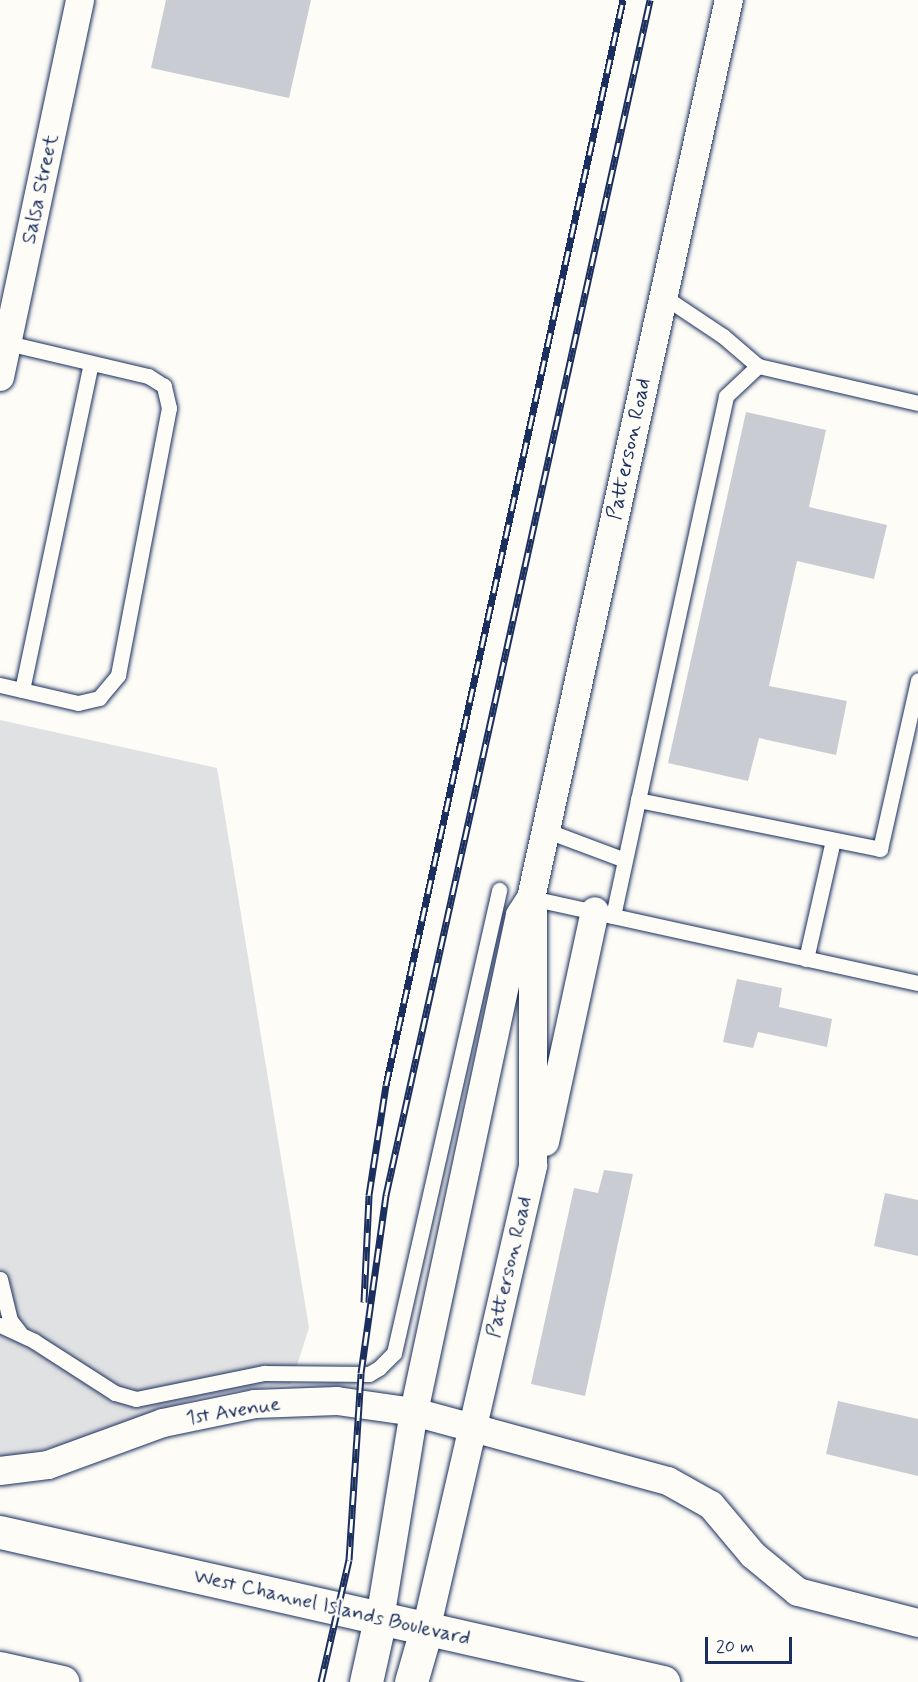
<!DOCTYPE html>
<html>
<head>
<meta charset="utf-8">
<style>
	body { margin:0 }
	#map { position:relative; width:918px; height:1682px; overflow:hidden; background:#fdfcf7; font-family:Mynerve,sans-serif }
	div>[style] { position:absolute }
	[style*='--x'] { left:calc(var(--x)*1px); top:calc(var(--y)*1px); width:calc(var(--w)*1px); rotate:calc(var(--a)*1deg) }
	.green>* { inset:0; background:#e0e1e3 }
	.building>* { inset:0; background:#c9ccd3 }
	.roads { filter:drop-shadow(0 0 2px #1b2f5e) drop-shadow(0 0 2px #1b2f5e) }
	.service>* { height:15px; margin:-7.5px; padding:0 7.5px; transform-origin:7.5px; border-radius:7.5px; background:#fdfcf7 }
	.minor>* { height:28px; margin:-14px; padding:0 14px; transform-origin:14px; border-radius:14px; background:#fdfcf7 }
	.tertiary>* { height:33px; margin:-16.5px; padding:0 16.5px; transform-origin:16.5px; border-radius:16.5px; background:#fdfcf7 }
	.secondary>* { height:33px; margin:-16.5px; padding:0 16.5px; transform-origin:16.5px; border-radius:16.5px; background:#fdfcf7 }
	.rail>* { height:7px; margin-top:-3.5px; transform-origin:0; background:repeating-linear-gradient(90deg,#fdfcf7 0 14px,#1b2f5e 0 28px); box-sizing:border-box; border-block:2px solid #1b2f5e }
	span { translate:-50% -50%; white-space:nowrap; text-align:center; line-height:1.15; -webkit-text-stroke:4.5px #fdfcf7; paint-order:stroke }
	.street-label { font-size:21px; color:#1b2f5e }
	.scale { position:absolute; left:705px; top:1637px; width:87px; height:27px; box-sizing:border-box; border:3px solid #1b2f5e; border-top:0; padding-left:8px; font-size:18px; line-height:21px; white-space:nowrap; color:#1b2f5e; -webkit-text-stroke:4px #fdfcf7; paint-order:stroke }
</style>
</head>
<body>
<div id="map">
	<div class="green">
		<div style="clip-path:polygon(0 720px,217px 768px,309px 1328px,291px 1384px,203px 1396px,94px 1437px,9px 1458px,0 1457px)"></div>
	</div>
	<div class="building">
		<div style="clip-path:polygon(166px 0,311px 0,289px 98px,151px 68px)"></div>
		<div style="clip-path:polygon(746px 412px,826px 430px,809px 507px,887px 525px,874px 579px,797px 561px,769px 686px,847px 701px,836px 755px,759px 738px,748px 781px,668px 763px)"></div>
		<div style="clip-path:polygon(737px 979px,782px 988px,779px 1007px,832px 1019px,827px 1047px,758px 1032px,753px 1048px,723px 1042px)"></div>
		<div style="clip-path:polygon(604px 1170px,633px 1174px,585px 1396px,531px 1384px,574px 1188px,598px 1193px)"></div>
		<div style="clip-path:polygon(885px 1193px,918px 1200px,918px 1256px,874px 1246px)"></div>
		<div style="clip-path:polygon(838px 1401px,918px 1419px,918px 1476px,826px 1454px)"></div>
	</div>
	<div class="roads">
		<div class="service">
			<div style="--x:663;--y:296;--w:72;--a:33.7"></div>
			<div style="--x:723;--y:336;--w:46;--a:40.6"></div>
			<div style="--x:758;--y:366;--w:164;--a:13"></div>
			<div style="--x:0;--y:685;--w:80;--a:13"></div>
			<div style="--x:78;--y:703;--w:22;--a:-13"></div>
			<div style="--x:99;--y:698;--w:30;--a:-50"></div>
			<div style="--x:118;--y:675;--w:272;--a:-79.2"></div>
			<div style="--x:169;--y:408;--w:23;--a:-103"></div>
			<div style="--x:164;--y:386;--w:19;--a:-148"></div>
			<div style="--x:148;--y:376;--w:145;--a:-166.8"></div>
			<div style="--x:22;--y:690;--w:334;--a:-78.1"></div>
			<div style="--x:638;--y:800;--w:413;--a:-77.7"></div>
			<div style="--x:726;--y:396;--w:44;--a:-43.2"></div>
			<div style="--x:545;--y:830;--w:85;--a:20.6"></div>
			<div style="--x:531;--y:898;--w:396;--a:12.4"></div>
			<div style="--x:613;--y:916;--w:119;--a:-77.8"></div>
			<div style="--x:638;--y:800;--w:247;--a:11.4"></div>
			<div style="--x:880;--y:849;--w:173;--a:-77.3"></div>
			<div style="--x:806;--y:959;--w:122;--a:-77.2"></div>
			<div style="--x:0;--y:1279;--w:42;--a:76.3"></div>
			<div style="--x:10;--y:1320;--w:16;--a:52"></div>
			<div style="--x:0;--y:1325;--w:38;--a:25"></div>
			<div style="--x:34;--y:1341;--w:96;--a:32.7"></div>
			<div style="--x:115;--y:1393;--w:22;--a:16"></div>
			<div style="--x:136;--y:1399;--w:131;--a:-11.5"></div>
			<div style="--x:264;--y:1373;--w:105;--a:0.5"></div>
			<div style="--x:369;--y:1374;--w:12;--a:-31"></div>
			<div style="--x:379;--y:1368;--w:21;--a:-45"></div>
			<div style="--x:394;--y:1353;--w:475;--a:-77.2"></div>
		</div>
		<div class="minor">
			<div style="--x:0;--y:377;--w:385;--a:-78"></div>
			<div style="--x:545;--y:1142;--w:236;--a:-77.8"></div>
			<div style="--x:0;--y:1471;--w:48;--a:-7.1"></div>
			<div style="--x:48;--y:1465;--w:122;--a:-20.1"></div>
			<div style="--x:163;--y:1423;--w:94;--a:-11.7"></div>
			<div style="--x:255;--y:1404;--w:82;--a:-2.1"></div>
			<div style="--x:337;--y:1401;--w:78;--a:8.1"></div>
			<div style="--x:414;--y:1412;--w:263;--a:15.2"></div>
			<div style="--x:668;--y:1481;--w:49;--a:29.2"></div>
			<div style="--x:711;--y:1505;--w:65;--a:50"></div>
			<div style="--x:753;--y:1555;--w:58;--a:39.4"></div>
			<div style="--x:798;--y:1592;--w:124;--a:14.5"></div>
			<div style="--x:380;--y:1619;--w:210;--a:-80.7"></div>
			<div style="--x:414;--y:1412;--w:508;--a:-77.96"></div>
			<div style="--x:520;--y:915;--w:20;--a:-57"></div>
			<div style="--x:531;--y:898;--w:920;--a:-77.57"></div>
			<div style="--x:426;--y:1630;--w:477;--a:-77"></div>
			<div style="--x:533;--y:1165;--w:259;--a:-90"></div>
		</div>
		<div class="tertiary">
			<div style="--x:366;--y:1682;--w:65;--a:-77.5"></div>
			<div style="--x:411;--y:1682;--w:54;--a:-73.9"></div>
		</div>
		<div class="secondary">
			<div style="--x:0;--y:1532;--w:680;--a:12.75"></div>
			<div style="--x:0;--y:1668;--w:64;--a:12.7"></div>
		</div>
	</div>
	<div class="rail">
		<div style="--x:364;--y:1302;--w:107;--a:-87.3"></div>
		<div style="--x:369;--y:1195;--w:111;--a:-81.2"></div>
		<div style="--x:386;--y:1085;--w:1111;--a:-77.68"></div>
		<div style="--x:321;--y:1682;--w:125;--a:-77.1"></div>
		<div style="--x:349;--y:1560;--w:187;--a:-86.3"></div>
		<div style="--x:361;--y:1373;--w:180;--a:-82"></div>
		<div style="--x:386;--y:1195;--w:1224;--a:-77.54"></div>
	</div>
	<div class="street-label">
		<span style="left:40px;top:189px;rotate:-78deg">Salsa Street</span>
		<span style="left:629px;top:449px;rotate:-78deg">Patterson Road</span>
		<span style="left:509px;top:1267px;rotate:-77deg">Patterson Road</span>
		<span style="left:233px;top:1411px;rotate:-9deg">1st Avenue</span>
		<span style="left:332px;top:1607px;rotate:13deg">West Channel Islands Boulevard</span>
	</div>
	<div class="scale">20 m</div>
</div>
</body>
</html>
